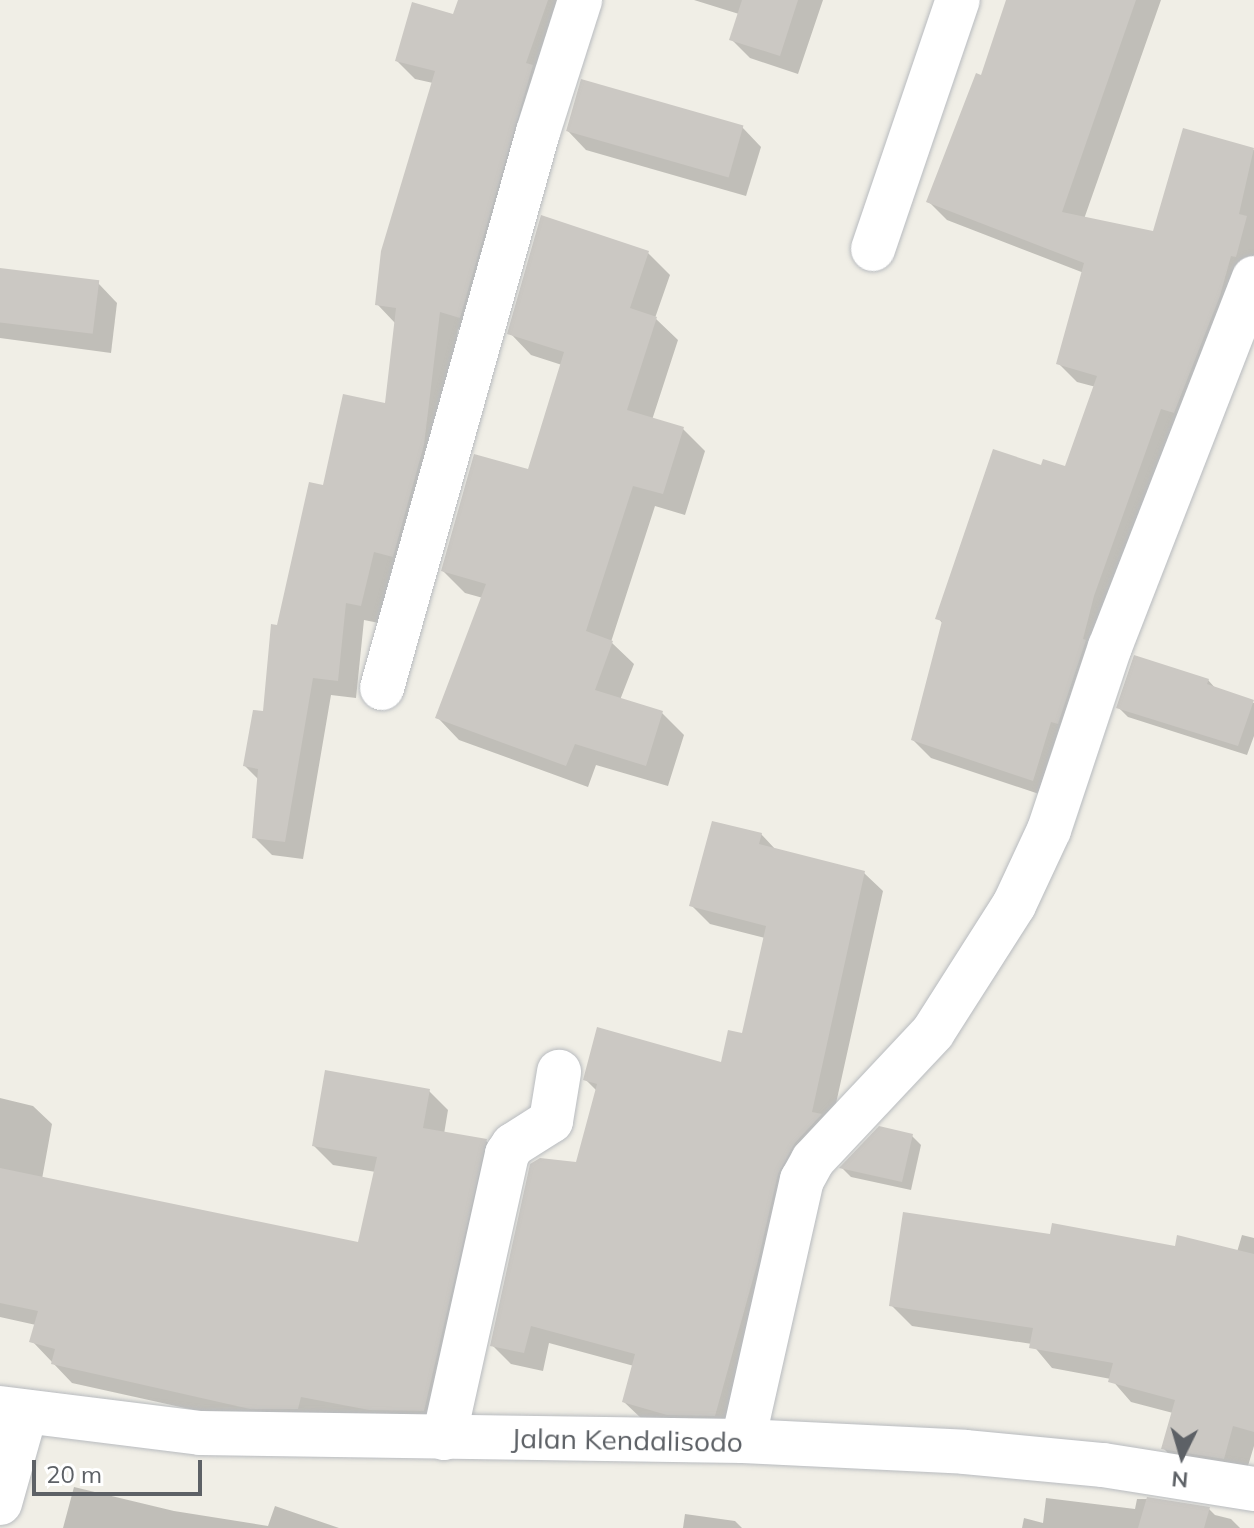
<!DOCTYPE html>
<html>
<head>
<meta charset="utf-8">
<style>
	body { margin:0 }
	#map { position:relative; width:1254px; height:1528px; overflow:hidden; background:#f0eee6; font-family:Mulish,sans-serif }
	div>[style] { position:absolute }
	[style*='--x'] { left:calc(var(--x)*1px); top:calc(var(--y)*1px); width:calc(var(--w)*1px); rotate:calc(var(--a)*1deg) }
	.shadow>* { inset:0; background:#0003 }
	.building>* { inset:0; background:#cbc8c3; transform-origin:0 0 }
	.roads { filter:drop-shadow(0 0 2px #b8bbbf) drop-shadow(0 0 2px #b8bbbf) }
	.minor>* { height:44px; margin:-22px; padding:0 22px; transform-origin:22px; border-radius:22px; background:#fff }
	span { translate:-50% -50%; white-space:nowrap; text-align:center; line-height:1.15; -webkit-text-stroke:8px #fff; paint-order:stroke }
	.street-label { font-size:28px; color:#5d6166 }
	.north { position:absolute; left:1142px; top:1416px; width:80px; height:80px; -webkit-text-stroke:6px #fff; paint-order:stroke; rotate:185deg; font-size:22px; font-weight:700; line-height:32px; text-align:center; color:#5d6166 }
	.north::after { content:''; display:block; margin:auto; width:28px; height:36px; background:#5d6166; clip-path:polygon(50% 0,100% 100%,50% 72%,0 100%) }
	.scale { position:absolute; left:32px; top:1460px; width:170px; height:36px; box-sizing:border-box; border:4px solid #5d6166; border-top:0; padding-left:10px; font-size:24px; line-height:28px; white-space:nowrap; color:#5d6166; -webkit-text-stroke:6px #fff; paint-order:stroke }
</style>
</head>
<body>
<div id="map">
	<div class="shadow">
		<div style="clip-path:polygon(460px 0,583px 0,478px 335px,458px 329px,442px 464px,411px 574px,392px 569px,379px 623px,364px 620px,356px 698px,331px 695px,303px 859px,272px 855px,254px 837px,259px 780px,245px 766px,265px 714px,279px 627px,325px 488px,386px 405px,395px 323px,377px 304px,433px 83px,415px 79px,397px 61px,455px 16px)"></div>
		<div style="clip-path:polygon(694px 0,823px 0,798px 74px,750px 58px,731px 39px,739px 14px)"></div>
		<div style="clip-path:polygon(1041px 0,1161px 0,1084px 219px,1154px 233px,1184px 131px,1254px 150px,1254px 281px,1051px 798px,931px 758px,913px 740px,943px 624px,938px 618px,1042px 468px,1066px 469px,1096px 387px,1077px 382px,1058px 363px,1084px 273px,947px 220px,928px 201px,982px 77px)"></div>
		<div style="clip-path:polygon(742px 127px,761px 147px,746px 196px,586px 150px,567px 130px)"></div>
		<div style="clip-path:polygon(648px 253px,670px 275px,655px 318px,678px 340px,652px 420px,683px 429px,705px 451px,685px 515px,655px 506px,611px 642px,634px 664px,620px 700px,662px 713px,684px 735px,668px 786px,596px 765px,588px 787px,459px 740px,438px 718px,483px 598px,465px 593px,443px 571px,529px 471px,562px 365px,531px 355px,510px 333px)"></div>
		<div style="clip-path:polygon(0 270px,98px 283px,117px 303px,111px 353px,0 338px)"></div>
		<div style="clip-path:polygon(1208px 680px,1217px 690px,1254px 703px,1254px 736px,1247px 755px,1128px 717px,1118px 707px)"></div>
		<div style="clip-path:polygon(761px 834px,776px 850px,864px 873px,883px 891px,831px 1126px,733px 1434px,643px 1420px,624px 1402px,634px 1366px,549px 1343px,543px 1371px,511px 1364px,492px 1345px,577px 1164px,597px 1091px,585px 1079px,723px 1065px,743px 1035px,765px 938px,710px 924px,692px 906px)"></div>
		<div style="clip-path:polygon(429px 1091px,448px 1110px,444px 1134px,486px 1141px,505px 1160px,443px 1429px,271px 1427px,72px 1383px,32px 1341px,36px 1325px,0 1317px,0 1098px,33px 1106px,52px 1124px,42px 1179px,359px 1244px,376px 1172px,333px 1165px,314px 1146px)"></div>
		<div style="clip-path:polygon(912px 1136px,921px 1145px,911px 1190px,851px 1177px,842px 1168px)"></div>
		<div style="clip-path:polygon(1242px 1235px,1254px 1238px,1254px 1446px,1244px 1479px,1184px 1469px,1163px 1448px,1173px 1413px,1131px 1402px,1111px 1379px,1052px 1368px,1032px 1344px,912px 1326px,891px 1305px,1052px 1237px,1237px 1252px)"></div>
		<div style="clip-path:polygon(74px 1487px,174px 1511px,268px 1526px,275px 1506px,339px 1528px,63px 1528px)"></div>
		<div style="clip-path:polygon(1046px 1498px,1135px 1509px,1137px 1499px,1147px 1499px,1209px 1509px,1215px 1515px,1231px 1519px,1240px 1528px,1022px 1528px,1024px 1518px,1043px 1523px)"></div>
		<div style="clip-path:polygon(685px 1514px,735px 1521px,742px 1528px,683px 1528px)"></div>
	</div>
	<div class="building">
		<div style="clip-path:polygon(458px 0,548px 0,526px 63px,533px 65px,460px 318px,440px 312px,424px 445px,393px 557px,374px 552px,361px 606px,346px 603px,338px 681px,313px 678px,285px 842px,252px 838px,258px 769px,243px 766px,253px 710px,263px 711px,271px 624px,277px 625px,309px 482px,323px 485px,343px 394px,385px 403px,396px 308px,375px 305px,381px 251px,435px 71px,395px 61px,412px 2px,453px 14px)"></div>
		<div style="clip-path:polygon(742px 0,798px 0,780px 56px,729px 40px)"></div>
		<div style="clip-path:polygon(1006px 0,1136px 0,1062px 212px,1153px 231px,1183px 128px,1254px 148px,1239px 214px,1247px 216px,1236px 257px,1231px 256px,1220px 296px,1174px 413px,1161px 409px,1094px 596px,1083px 639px,1086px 640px,1058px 724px,1051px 722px,1033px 781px,911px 740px,942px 621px,935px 619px,993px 449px,1041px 465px,1043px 459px,1065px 466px,1097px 376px,1056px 364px,1084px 263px,926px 202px,976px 73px,981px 75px)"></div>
		<div style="left:581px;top:79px;width:169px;height:54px;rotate:16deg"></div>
		<div style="clip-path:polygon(541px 215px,649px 251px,630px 308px,657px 317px,627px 410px,684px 427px,663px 494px,633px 486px,586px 631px,613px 641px,595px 690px,663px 711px,646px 766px,575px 744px,566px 766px,435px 718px,486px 584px,441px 571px,474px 454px,528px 469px,564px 352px,507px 334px)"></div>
		<div style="left:0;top:268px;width:100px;height:54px;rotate:7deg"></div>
		<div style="clip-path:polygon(1134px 655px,1209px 679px,1207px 684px,1254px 700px,1238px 746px,1116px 708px)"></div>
		<div style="clip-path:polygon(712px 821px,762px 833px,759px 844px,865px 871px,812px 1112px,822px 1114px,795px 1143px,778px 1174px,758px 1261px,715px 1416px,667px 1415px,622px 1402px,635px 1354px,531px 1326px,524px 1353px,490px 1346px,530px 1164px,540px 1158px,576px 1162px,597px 1084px,583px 1080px,597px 1027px,721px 1062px,728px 1030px,742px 1033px,766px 926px,689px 906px)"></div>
		<div style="clip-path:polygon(325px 1070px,430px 1089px,423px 1128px,487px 1139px,424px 1411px,369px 1410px,301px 1397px,298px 1409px,250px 1409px,51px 1364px,55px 1349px,29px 1342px,38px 1311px,0 1303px,0 1168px,358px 1242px,377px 1157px,312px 1146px)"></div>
		<div style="clip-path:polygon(879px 1126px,913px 1134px,902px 1182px,839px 1168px)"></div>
		<div style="clip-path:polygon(903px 1212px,1050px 1234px,1052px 1223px,1175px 1246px,1177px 1235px,1254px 1254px,1254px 1432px,1233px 1426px,1224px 1459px,1161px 1449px,1175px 1400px,1108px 1382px,1113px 1363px,1029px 1348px,1033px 1328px,889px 1306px)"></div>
		<div style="clip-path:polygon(1147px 1497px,1210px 1507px,1204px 1528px,1138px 1528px)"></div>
	</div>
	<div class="roads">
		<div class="minor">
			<div style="--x:873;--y:249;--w:263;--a:-71.2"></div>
			<div style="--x:382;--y:688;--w:577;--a:-74.33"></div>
			<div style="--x:538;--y:132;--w:139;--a:-72.3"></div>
			<div style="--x:0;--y:1408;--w:202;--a:7.1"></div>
			<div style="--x:200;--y:1433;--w:543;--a:0.84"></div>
			<div style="--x:743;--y:1441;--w:222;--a:2.8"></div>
			<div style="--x:965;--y:1452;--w:139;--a:5.4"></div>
			<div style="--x:1103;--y:1465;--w:153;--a:9"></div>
			<div style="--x:444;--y:1438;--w:291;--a:-77.5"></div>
			<div style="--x:507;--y:1154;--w:11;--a:-56"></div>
			<div style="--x:513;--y:1145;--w:45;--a:-32.3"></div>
			<div style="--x:551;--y:1121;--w:50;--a:-80.7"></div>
			<div style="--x:743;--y:1441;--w:268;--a:-77.3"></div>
			<div style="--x:802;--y:1180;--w:23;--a:-61"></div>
			<div style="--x:813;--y:1160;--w:175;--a:-46.8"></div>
			<div style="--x:933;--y:1032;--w:151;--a:-57.5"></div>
			<div style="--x:1014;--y:905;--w:83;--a:-65"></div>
			<div style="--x:1049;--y:830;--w:193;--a:-71.6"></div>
			<div style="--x:1110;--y:647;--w:396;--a:-68.7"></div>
			<div style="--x:0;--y:1503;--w:92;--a:-74.3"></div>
		</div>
	</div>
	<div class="street-label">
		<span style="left:627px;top:1440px;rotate:1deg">Jalan Kendalisodo</span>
	</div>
	<div class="north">N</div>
	<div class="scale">20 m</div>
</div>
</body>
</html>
